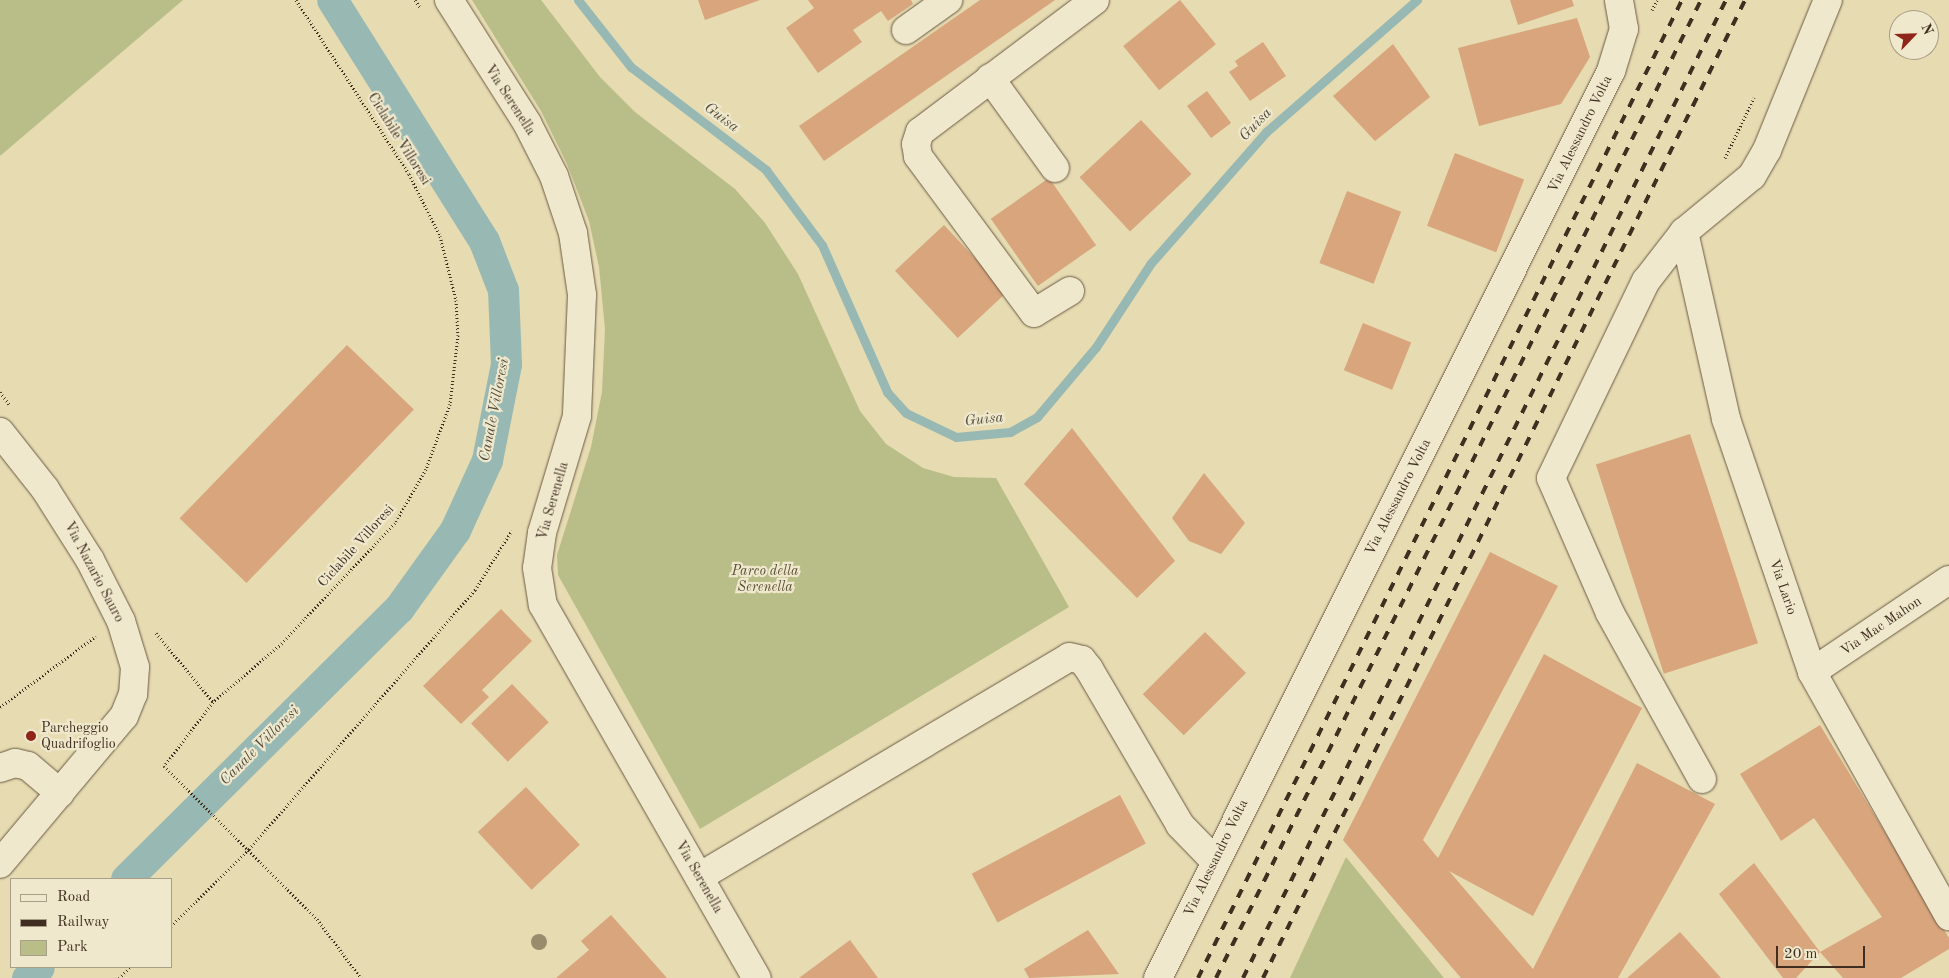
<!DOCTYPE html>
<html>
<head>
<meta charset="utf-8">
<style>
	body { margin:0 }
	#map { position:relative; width:1949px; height:978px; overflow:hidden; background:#e6dbb1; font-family:"Old Standard TT",serif }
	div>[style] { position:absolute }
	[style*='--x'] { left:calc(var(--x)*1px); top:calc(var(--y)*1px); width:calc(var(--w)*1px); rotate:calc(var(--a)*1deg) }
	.green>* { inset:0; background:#b9be88 }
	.stream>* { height:9px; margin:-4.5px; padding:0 4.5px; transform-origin:4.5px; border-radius:4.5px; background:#98b9b3 }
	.canal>* { height:31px; margin:-15.5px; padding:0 15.5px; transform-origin:15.5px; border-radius:15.5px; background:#98b9b3 }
	.building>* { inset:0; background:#d8a57d; transform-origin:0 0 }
	.path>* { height:3px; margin-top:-1.5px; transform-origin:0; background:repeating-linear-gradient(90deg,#402f20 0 1px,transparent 0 3.5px) }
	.roads { filter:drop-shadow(0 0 1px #6a5a44) drop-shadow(0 0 1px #6a5a44) }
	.minor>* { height:28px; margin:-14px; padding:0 14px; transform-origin:14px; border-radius:14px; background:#efe8cc }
	.rail>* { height:4px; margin-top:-2px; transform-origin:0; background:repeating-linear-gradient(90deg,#402f20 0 9px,transparent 0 18px) }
	.trees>* { width:16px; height:16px; margin:-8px; border-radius:50%; background:#988c6d }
	.dots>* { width:14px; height:14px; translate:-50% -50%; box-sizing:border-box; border:2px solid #efe8cc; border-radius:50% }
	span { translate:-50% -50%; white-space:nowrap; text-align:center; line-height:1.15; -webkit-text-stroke:4.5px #efe8cc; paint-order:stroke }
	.street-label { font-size:14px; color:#402f20 }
	.park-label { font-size:14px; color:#584c35; font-style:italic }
	.poi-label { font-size:14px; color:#402f20 }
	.left { translate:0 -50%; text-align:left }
	.water-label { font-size:15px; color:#524b3d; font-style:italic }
	.legend { position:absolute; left:10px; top:878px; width:162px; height:90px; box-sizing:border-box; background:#efe8cc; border:1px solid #a99e87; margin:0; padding:6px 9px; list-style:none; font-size:15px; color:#402f20 }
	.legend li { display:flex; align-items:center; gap:10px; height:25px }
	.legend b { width:25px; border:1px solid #a99e87 }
	.north { position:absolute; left:1889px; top:10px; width:50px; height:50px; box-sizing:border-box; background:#efe8cc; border:1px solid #a99e87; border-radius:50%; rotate:66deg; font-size:14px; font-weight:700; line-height:20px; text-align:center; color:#402f20 }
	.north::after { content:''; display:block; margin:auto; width:18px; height:22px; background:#8f2418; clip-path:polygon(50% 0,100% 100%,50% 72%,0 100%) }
	.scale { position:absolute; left:1776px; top:946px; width:89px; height:22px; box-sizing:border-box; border:2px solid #402f20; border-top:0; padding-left:6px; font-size:15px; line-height:18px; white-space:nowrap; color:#402f20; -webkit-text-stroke:4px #efe8cc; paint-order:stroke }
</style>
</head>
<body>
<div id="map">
	<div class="green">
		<div style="clip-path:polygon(0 0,183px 0,0 156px)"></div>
		<div style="clip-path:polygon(472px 0,541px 0,600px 77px,635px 112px,735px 189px,765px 223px,798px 274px,860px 411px,886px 444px,923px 468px,954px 477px,996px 478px,1069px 607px,700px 829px,558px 575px,557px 555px,591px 447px,602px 392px,605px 329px,599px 267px,589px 221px,567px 164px,541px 111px)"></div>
		<div style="clip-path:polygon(1346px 857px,1444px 978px,1290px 978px)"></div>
	</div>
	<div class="stream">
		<div style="--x:578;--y:0;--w:85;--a:51.7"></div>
		<div style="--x:631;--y:67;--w:170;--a:37.3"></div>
		<div style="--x:766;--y:170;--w:94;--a:53.3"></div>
		<div style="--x:822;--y:245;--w:161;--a:66.1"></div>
		<div style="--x:887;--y:392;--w:28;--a:48"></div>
		<div style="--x:906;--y:413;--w:55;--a:25.6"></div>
		<div style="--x:956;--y:437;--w:54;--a:-5.3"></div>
		<div style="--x:1010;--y:432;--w:31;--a:-29"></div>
		<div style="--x:1037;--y:417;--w:92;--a:-49.9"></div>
		<div style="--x:1096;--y:347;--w:100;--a:-56.8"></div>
		<div style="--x:1151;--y:263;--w:174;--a:-48.7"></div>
		<div style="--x:1266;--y:132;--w:201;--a:-41.2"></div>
	</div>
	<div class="canal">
		<div style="--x:126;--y:879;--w:385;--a:-44.8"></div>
		<div style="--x:399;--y:608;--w:96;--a:-54.3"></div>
		<div style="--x:455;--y:530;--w:77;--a:-65.4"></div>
		<div style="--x:487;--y:460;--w:98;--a:-78.8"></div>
		<div style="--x:506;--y:364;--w:74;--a:-92.3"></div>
		<div style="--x:503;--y:290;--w:53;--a:-111.2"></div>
		<div style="--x:484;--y:241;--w:285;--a:-122.2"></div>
		<div style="--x:27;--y:978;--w:16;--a:-43"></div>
	</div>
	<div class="building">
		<div style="clip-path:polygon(698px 0,760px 0,705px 20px)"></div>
		<div style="clip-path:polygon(808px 0,911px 0,913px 4px,888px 21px,881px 11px,853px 30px,862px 42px,818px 73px,786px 28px,814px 8px)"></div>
		<div style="clip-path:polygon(980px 0,1055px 0,824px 161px,799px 126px)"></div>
		<div style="left:1180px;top:0;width:57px;height:73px;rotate:51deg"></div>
		<div style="clip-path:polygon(1510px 0,1572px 0,1574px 6px,1518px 25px)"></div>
		<div style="clip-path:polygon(1577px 18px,1590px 57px,1561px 104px,1479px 126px,1458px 48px)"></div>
		<div style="clip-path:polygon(1263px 42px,1286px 76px,1250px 101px,1229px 72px,1238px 66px,1235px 61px)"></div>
		<div style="clip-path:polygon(1393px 44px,1430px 97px,1375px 141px,1333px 96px)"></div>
		<div style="left:1207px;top:91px;width:40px;height:25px;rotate:53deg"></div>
		<div style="left:1141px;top:120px;width:74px;height:84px;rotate:47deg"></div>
		<div style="left:1455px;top:153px;width:74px;height:78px;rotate:21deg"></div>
		<div style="left:1049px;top:178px;width:82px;height:71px;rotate:55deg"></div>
		<div style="left:1347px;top:191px;width:58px;height:77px;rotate:21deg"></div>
		<div style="left:944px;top:225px;width:92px;height:67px;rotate:47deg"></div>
		<div style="left:1363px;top:323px;width:52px;height:51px;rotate:22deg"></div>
		<div style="left:347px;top:345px;width:93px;height:241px;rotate:44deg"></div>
		<div style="clip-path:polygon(1072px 428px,1175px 561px,1137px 598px,1024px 484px)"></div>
		<div style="left:1690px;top:434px;width:220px;height:99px;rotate:72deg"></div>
		<div style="clip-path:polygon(1204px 473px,1245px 523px,1221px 554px,1189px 541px,1172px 518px)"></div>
		<div style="clip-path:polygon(1490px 552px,1558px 586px,1423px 840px,1438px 858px,1544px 654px,1642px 708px,1533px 916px,1449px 871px,1533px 969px,1637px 763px,1715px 804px,1618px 978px,1461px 978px,1343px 840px)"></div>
		<div style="clip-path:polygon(501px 609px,532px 641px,482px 690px,489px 697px,461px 724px,423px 686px)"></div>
		<div style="left:1205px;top:632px;width:58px;height:88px;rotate:45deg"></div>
		<div style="left:512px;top:684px;width:53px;height:57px;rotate:46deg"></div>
		<div style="clip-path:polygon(1820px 725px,1949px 938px,1949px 949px,1901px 978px,1843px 978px,1820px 952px,1796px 978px,1783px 978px,1719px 894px,1754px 863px,1820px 952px,1882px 917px,1814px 818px,1781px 841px,1740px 774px)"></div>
		<div style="left:526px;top:787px;width:79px;height:66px;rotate:47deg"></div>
		<div style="left:1120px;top:795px;width:55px;height:168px;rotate:62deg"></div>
		<div style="clip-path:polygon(611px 915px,667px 978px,556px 978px,589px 950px,581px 941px)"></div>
		<div style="clip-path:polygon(1088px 930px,1119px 974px,1029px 978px,1024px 969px)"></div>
		<div style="clip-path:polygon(1680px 932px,1721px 978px,1627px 978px)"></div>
		<div style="clip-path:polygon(850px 940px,878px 978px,799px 978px)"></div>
	</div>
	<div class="path">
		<div style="--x:296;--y:0;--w:207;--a:57"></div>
		<div style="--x:409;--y:174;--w:69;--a:63.4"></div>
		<div style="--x:440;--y:236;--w:66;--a:76"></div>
		<div style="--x:456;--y:300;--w:35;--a:87"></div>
		<div style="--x:458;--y:335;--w:69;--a:96.6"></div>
		<div style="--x:450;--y:404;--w:69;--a:110.3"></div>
		<div style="--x:426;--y:469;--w:62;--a:119.9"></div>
		<div style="--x:395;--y:523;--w:165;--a:133.3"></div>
		<div style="--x:282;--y:643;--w:91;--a:139.5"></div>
		<div style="--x:213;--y:702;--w:81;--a:127.4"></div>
		<div style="--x:164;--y:766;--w:216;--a:45"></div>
		<div style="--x:317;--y:919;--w:74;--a:53.3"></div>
		<div style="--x:415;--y:0;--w:9;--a:54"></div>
		<div style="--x:1652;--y:10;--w:11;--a:-63"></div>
		<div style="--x:1725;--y:158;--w:67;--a:-64.2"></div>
		<div style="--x:0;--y:392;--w:15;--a:53"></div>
		<div style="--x:156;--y:633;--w:89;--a:50.4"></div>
		<div style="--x:0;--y:707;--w:119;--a:-36.5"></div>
		<div style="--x:171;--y:926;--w:110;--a:-44.6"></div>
		<div style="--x:249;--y:849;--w:344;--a:-48.9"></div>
		<div style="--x:475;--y:590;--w:70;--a:-58.3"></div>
		<div style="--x:119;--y:978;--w:16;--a:-45"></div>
	</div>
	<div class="roads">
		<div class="minor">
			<div style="--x:449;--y:0;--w:146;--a:57.6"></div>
			<div style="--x:527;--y:123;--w:59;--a:63"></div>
			<div style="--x:554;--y:176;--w:60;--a:71.6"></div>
			<div style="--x:573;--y:233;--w:63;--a:81.7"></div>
			<div style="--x:582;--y:295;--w:121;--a:92.4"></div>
			<div style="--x:577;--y:416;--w:122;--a:106.7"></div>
			<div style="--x:542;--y:533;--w:35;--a:98"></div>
			<div style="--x:537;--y:568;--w:37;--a:81"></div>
			<div style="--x:543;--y:605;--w:430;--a:60.2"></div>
			<div style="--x:906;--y:30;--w:52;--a:-35.5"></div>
			<div style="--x:990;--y:78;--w:111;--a:54.2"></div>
			<div style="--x:1684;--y:232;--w:192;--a:77.3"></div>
			<div style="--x:1726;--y:419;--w:267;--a:71.2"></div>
			<div style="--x:1812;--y:672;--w:280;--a:60.7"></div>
			<div style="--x:1070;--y:291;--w:42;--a:148.6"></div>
			<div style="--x:1034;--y:313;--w:195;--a:-126.5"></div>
			<div style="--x:918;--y:156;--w:12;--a:-99"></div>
			<div style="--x:916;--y:144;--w:13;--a:-72"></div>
			<div style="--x:920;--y:132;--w:219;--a:-37"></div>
			<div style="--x:0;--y:432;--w:73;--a:51.7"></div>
			<div style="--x:45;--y:489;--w:84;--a:57.6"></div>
			<div style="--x:90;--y:560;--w:68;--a:63.1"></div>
			<div style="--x:121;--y:621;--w:48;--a:73.1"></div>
			<div style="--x:135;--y:667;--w:27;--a:94"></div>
			<div style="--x:133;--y:694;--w:24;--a:112"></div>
			<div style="--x:124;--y:716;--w:193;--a:130"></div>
			<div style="--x:1812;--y:672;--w:165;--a:-33.9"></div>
			<div style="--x:0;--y:768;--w:16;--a:-18"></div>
			<div style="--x:15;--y:763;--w:13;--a:13"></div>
			<div style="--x:28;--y:766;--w:42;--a:40.2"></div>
			<div style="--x:1702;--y:779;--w:190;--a:-119"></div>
			<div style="--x:1610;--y:613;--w:147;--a:-113.6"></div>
			<div style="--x:1551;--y:478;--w:219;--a:-64.3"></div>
			<div style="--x:1646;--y:281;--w:62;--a:-52.2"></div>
			<div style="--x:1684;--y:232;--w:88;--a:-39.5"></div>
			<div style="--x:1752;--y:176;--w:30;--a:-60"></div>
			<div style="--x:1767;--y:150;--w:162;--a:-67.9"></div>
			<div style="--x:699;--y:877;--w:430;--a:-30.7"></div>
			<div style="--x:1069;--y:657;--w:13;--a:13"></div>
			<div style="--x:1082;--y:660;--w:11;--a:52"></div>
			<div style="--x:1089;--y:669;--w:181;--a:59.7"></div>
			<div style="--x:1180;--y:825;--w:49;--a:45.8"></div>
			<div style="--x:1158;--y:978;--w:1014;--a:-63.46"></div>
			<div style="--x:1611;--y:71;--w:44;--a:-72.8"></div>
			<div style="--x:1624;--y:29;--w:29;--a:-100"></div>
		</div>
	</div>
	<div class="rail">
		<div style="--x:1198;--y:978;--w:1091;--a:-63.67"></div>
		<div style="--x:1216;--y:978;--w:1092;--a:-63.62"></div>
		<div style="--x:1243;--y:978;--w:1091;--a:-63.72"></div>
		<div style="--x:1263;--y:978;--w:1090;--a:-63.76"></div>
	</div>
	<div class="trees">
		<div style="left:539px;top:942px"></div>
	</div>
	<div class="dots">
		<div style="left:31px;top:736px;background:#8f2418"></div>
	</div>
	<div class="street-label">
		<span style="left:510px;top:100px;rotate:57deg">Via Serenella</span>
		<span style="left:1580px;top:134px;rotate:-64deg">Via Alessandro Volta</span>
		<span style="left:399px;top:139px;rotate:58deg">Ciclabile Villoresi</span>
		<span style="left:1398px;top:497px;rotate:-63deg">Via Alessandro Volta</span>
		<span style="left:553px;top:501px;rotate:-74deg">Via Serenella</span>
		<span style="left:356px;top:546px;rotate:-48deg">Ciclabile Villoresi</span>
		<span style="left:94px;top:572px;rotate:62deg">Via Nazario Sauro</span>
		<span style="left:1783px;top:587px;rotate:71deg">Via Lario</span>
		<span style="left:1881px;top:626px;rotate:-34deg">Via Mac Mahon</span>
		<span style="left:1216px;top:858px;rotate:-64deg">Via Alessandro Volta</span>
		<span style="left:699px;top:877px;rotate:60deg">Via Serenella</span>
	</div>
	<div class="park-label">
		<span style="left:765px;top:579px">Parco della<br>Serenella</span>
	</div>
	<div class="poi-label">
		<span class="left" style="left:41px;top:736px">Parcheggio<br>Quadrifoglio</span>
	</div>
	<div class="water-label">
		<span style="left:721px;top:118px;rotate:37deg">Guisa</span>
		<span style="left:1256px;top:125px;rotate:-46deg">Guisa</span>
		<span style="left:495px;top:410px;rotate:-79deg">Canale Villoresi</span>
		<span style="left:984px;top:420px;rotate:-6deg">Guisa</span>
		<span style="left:260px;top:746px;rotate:-45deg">Canale Villoresi</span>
	</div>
	<ul class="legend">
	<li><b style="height:6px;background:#efe8cc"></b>Road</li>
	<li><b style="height:6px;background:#402f20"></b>Railway</li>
	<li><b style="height:14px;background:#b9be88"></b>Park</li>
	</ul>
	<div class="north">N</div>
	<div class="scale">20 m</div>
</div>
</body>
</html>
